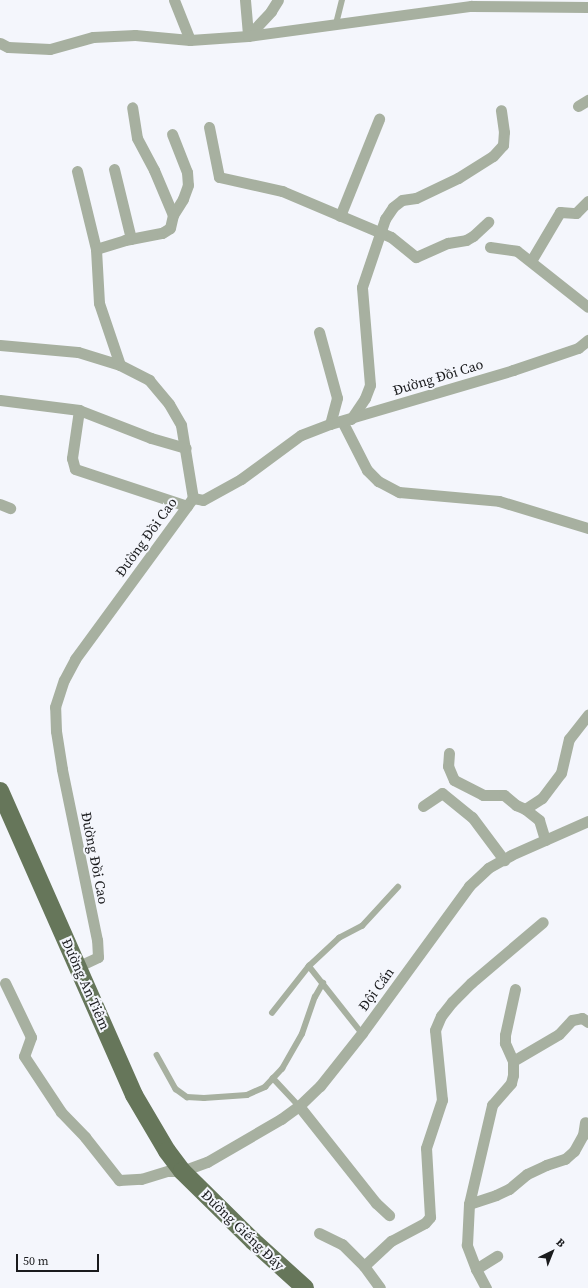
<!DOCTYPE html>
<html>
<head>
<meta charset="utf-8">
<style>
	body { margin:0 }
	#map { position:relative; width:588px; height:1288px; overflow:hidden; background:#f4f6fc; font-family:"Source Serif 4",serif }
	div>[style] { position:absolute }
	[style*='--x'] { left:calc(var(--x)*1px); top:calc(var(--y)*1px); width:calc(var(--w)*1px); rotate:calc(var(--a)*1deg) }
	.lane>* { height:5.5px; margin:-2.75px; padding:0 2.75px; transform-origin:2.75px; border-radius:2.75px; background:#a7b0a0 }
	.street>* { height:11px; margin:-5.5px; padding:0 5.5px; transform-origin:5.5px; border-radius:5.5px; background:#a7b0a0 }
	.primary>* { height:18px; margin:-9px; padding:0 9px; transform-origin:9px; border-radius:9px; background:#66765a }
	span { translate:-50% -50%; white-space:nowrap; text-align:center; line-height:1.15; -webkit-text-stroke:4px #f4f6fc; paint-order:stroke }
	.street-label { font-size:14px; color:#1a1b1d }
	.north { position:absolute; left:532px; top:1232px; width:40px; height:40px; -webkit-text-stroke:3px #f4f6fc; paint-order:stroke; rotate:43deg; font-size:11px; font-weight:700; line-height:16px; text-align:center; color:#1a1b1d }
	.north::after { content:''; display:block; margin:auto; width:14px; height:18px; background:#1a1b1d; clip-path:polygon(50% 0,100% 100%,50% 72%,0 100%) }
	.scale { position:absolute; left:16px; top:1254px; width:83px; height:18px; box-sizing:border-box; border:2px solid #1a1b1d; border-top:0; padding-left:5px; font-size:12px; line-height:14px; white-space:nowrap; color:#1a1b1d; -webkit-text-stroke:3px #f4f6fc; paint-order:stroke }
</style>
</head>
<body>
<div id="map">
	<div class="lane">
		<div style="--x:336;--y:24;--w:25;--a:-76"></div>
		<div style="--x:309;--y:966;--w:85;--a:51.7"></div>
		<div style="--x:272;--y:1013;--w:60;--a:-51.8"></div>
		<div style="--x:309;--y:966;--w:41;--a:-43"></div>
		<div style="--x:339;--y:938;--w:26;--a:-28"></div>
		<div style="--x:362;--y:926;--w:53;--a:-47.3"></div>
		<div style="--x:157;--y:1055;--w:39;--a:61"></div>
		<div style="--x:176;--y:1089;--w:14;--a:36"></div>
		<div style="--x:187;--y:1097;--w:17;--a:3"></div>
		<div style="--x:204;--y:1098;--w:43;--a:-4"></div>
		<div style="--x:247;--y:1095;--w:20;--a:-24"></div>
		<div style="--x:265;--y:1087;--w:25;--a:-47"></div>
		<div style="--x:282;--y:1069;--w:40;--a:-60.3"></div>
		<div style="--x:302;--y:1034;--w:39;--a:-71"></div>
		<div style="--x:315;--y:997;--w:16;--a:-60"></div>
		<div style="--x:273;--y:1078;--w:38;--a:47"></div>
	</div>
	<div class="street">
		<div style="--x:174;--y:0;--w:43;--a:68.2"></div>
		<div style="--x:245;--y:0;--w:36;--a:85"></div>
		<div style="--x:248;--y:36;--w:34;--a:-47"></div>
		<div style="--x:271;--y:11;--w:13;--a:-58"></div>
		<div style="--x:0;--y:43;--w:9;--a:27"></div>
		<div style="--x:8;--y:47;--w:42;--a:2.7"></div>
		<div style="--x:50;--y:49;--w:45;--a:-15.6"></div>
		<div style="--x:93;--y:37;--w:42;--a:-2.7"></div>
		<div style="--x:135;--y:35;--w:55;--a:5.2"></div>
		<div style="--x:190;--y:40;--w:58;--a:-3.9"></div>
		<div style="--x:248;--y:36;--w:225;--a:-7.7"></div>
		<div style="--x:471;--y:6;--w:117;--a:0.5"></div>
		<div style="--x:578;--y:106;--w:12;--a:-31"></div>
		<div style="--x:209;--y:127;--w:51;--a:78.7"></div>
		<div style="--x:219;--y:177;--w:65;--a:12.5"></div>
		<div style="--x:282;--y:191;--w:118;--a:22.9"></div>
		<div style="--x:391;--y:237;--w:32;--a:39"></div>
		<div style="--x:416;--y:257;--w:35;--a:-24"></div>
		<div style="--x:448;--y:243;--w:18;--a:-9"></div>
		<div style="--x:466;--y:240;--w:8;--a:-30"></div>
		<div style="--x:473;--y:236;--w:21;--a:-43"></div>
		<div style="--x:172;--y:134;--w:41;--a:68.5"></div>
		<div style="--x:187;--y:172;--w:13;--a:86"></div>
		<div style="--x:188;--y:185;--w:15;--a:110"></div>
		<div style="--x:183;--y:199;--w:19;--a:122"></div>
		<div style="--x:114;--y:169;--w:72;--a:76.3"></div>
		<div style="--x:77;--y:171;--w:80;--a:76.3"></div>
		<div style="--x:340;--y:216;--w:105;--a:-68.1"></div>
		<div style="--x:490;--y:247;--w:27;--a:8"></div>
		<div style="--x:517;--y:251;--w:90;--a:38.3"></div>
		<div style="--x:531;--y:261;--w:57;--a:-59.4"></div>
		<div style="--x:560;--y:212;--w:16;--a:4"></div>
		<div style="--x:576;--y:213;--w:17;--a:-45"></div>
		<div style="--x:319;--y:332;--w:68;--a:74.7"></div>
		<div style="--x:337;--y:398;--w:27;--a:105"></div>
		<div style="--x:0;--y:345;--w:78;--a:5.1"></div>
		<div style="--x:78;--y:352;--w:44;--a:17.2"></div>
		<div style="--x:120;--y:365;--w:33;--a:27"></div>
		<div style="--x:149;--y:380;--w:31;--a:50"></div>
		<div style="--x:169;--y:404;--w:24;--a:60"></div>
		<div style="--x:181;--y:425;--w:74;--a:80.7"></div>
		<div style="--x:120;--y:365;--w:65;--a:-108.7"></div>
		<div style="--x:99;--y:303;--w:54;--a:-93.2"></div>
		<div style="--x:96;--y:249;--w:30;--a:-17"></div>
		<div style="--x:125;--y:240;--w:38;--a:-11"></div>
		<div style="--x:162;--y:233;--w:9;--a:-32"></div>
		<div style="--x:170;--y:228;--w:13;--a:-77"></div>
		<div style="--x:173;--y:215;--w:49;--a:-112.9"></div>
		<div style="--x:154;--y:170;--w:36;--a:-118"></div>
		<div style="--x:137;--y:138;--w:31;--a:-99"></div>
		<div style="--x:0;--y:400;--w:80;--a:7.2"></div>
		<div style="--x:79;--y:410;--w:77;--a:21.3"></div>
		<div style="--x:151;--y:438;--w:36;--a:16"></div>
		<div style="--x:79;--y:410;--w:49;--a:98.3"></div>
		<div style="--x:72;--y:458;--w:11;--a:75"></div>
		<div style="--x:75;--y:469;--w:118;--a:18.3"></div>
		<div style="--x:351;--y:419;--w:25;--a:-56"></div>
		<div style="--x:365;--y:398;--w:14;--a:-69"></div>
		<div style="--x:370;--y:385;--w:98;--a:-94.7"></div>
		<div style="--x:362;--y:287;--w:72;--a:-71.3"></div>
		<div style="--x:385;--y:219;--w:14;--a:-56"></div>
		<div style="--x:393;--y:207;--w:11;--a:-38"></div>
		<div style="--x:402;--y:200;--w:14;--a:-8"></div>
		<div style="--x:416;--y:198;--w:47;--a:-25.5"></div>
		<div style="--x:458;--y:178;--w:41;--a:-32.2"></div>
		<div style="--x:493;--y:156;--w:15;--a:-48"></div>
		<div style="--x:503;--y:145;--w:13;--a:-86"></div>
		<div style="--x:504;--y:132;--w:22;--a:-98"></div>
		<div style="--x:342;--y:421;--w:55;--a:63"></div>
		<div style="--x:367;--y:470;--w:16;--a:45"></div>
		<div style="--x:378;--y:481;--w:24;--a:28"></div>
		<div style="--x:399;--y:492;--w:100;--a:5.1"></div>
		<div style="--x:499;--y:501;--w:93;--a:16.9"></div>
		<div style="--x:0;--y:504;--w:11;--a:22"></div>
		<div style="--x:449;--y:753;--w:13;--a:94"></div>
		<div style="--x:448;--y:766;--w:15;--a:67"></div>
		<div style="--x:454;--y:780;--w:33;--a:27"></div>
		<div style="--x:483;--y:795;--w:21;--a:0"></div>
		<div style="--x:504;--y:795;--w:16;--a:40"></div>
		<div style="--x:516;--y:805;--w:10;--a:24"></div>
		<div style="--x:525;--y:809;--w:18;--a:38"></div>
		<div style="--x:539;--y:820;--w:21;--a:73"></div>
		<div style="--x:423;--y:806;--w:23;--a:-34"></div>
		<div style="--x:442;--y:793;--w:38;--a:39"></div>
		<div style="--x:472;--y:817;--w:54;--a:53.3"></div>
		<div style="--x:525;--y:809;--w:20;--a:-33"></div>
		<div style="--x:542;--y:798;--w:31;--a:-53"></div>
		<div style="--x:561;--y:773;--w:35;--a:-77"></div>
		<div style="--x:569;--y:739;--w:31;--a:-52"></div>
		<div style="--x:79;--y:966;--w:21;--a:-25"></div>
		<div style="--x:98;--y:957;--w:17;--a:-93"></div>
		<div style="--x:97;--y:940;--w:175;--a:-101.6"></div>
		<div style="--x:62;--y:769;--w:38;--a:-99"></div>
		<div style="--x:56;--y:731;--w:24;--a:-92"></div>
		<div style="--x:55;--y:707;--w:28;--a:-72"></div>
		<div style="--x:64;--y:680;--w:24;--a:-62"></div>
		<div style="--x:75;--y:659;--w:200;--a:-53.8"></div>
		<div style="--x:193;--y:498;--w:10;--a:11"></div>
		<div style="--x:203;--y:500;--w:43;--a:-28.9"></div>
		<div style="--x:241;--y:479;--w:74;--a:-36.3"></div>
		<div style="--x:301;--y:435;--w:31;--a:-21"></div>
		<div style="--x:330;--y:424;--w:191;--a:-16.4"></div>
		<div style="--x:513;--y:370;--w:69;--a:-18.7"></div>
		<div style="--x:578;--y:348;--w:13;--a:-39"></div>
		<div style="--x:5;--y:983;--w:60;--a:64.3"></div>
		<div style="--x:31;--y:1037;--w:20;--a:110"></div>
		<div style="--x:24;--y:1056;--w:67;--a:56.5"></div>
		<div style="--x:61;--y:1112;--w:35;--a:46"></div>
		<div style="--x:85;--y:1137;--w:55;--a:51.7"></div>
		<div style="--x:119;--y:1180;--w:22;--a:-3"></div>
		<div style="--x:141;--y:1179;--w:28;--a:-17"></div>
		<div style="--x:168;--y:1171;--w:14;--a:0"></div>
		<div style="--x:182;--y:1171;--w:27;--a:-20"></div>
		<div style="--x:207;--y:1162;--w:86;--a:-30.2"></div>
		<div style="--x:281;--y:1119;--w:22;--a:-36"></div>
		<div style="--x:299;--y:1106;--w:29;--a:-44"></div>
		<div style="--x:320;--y:1086;--w:68;--a:-51.6"></div>
		<div style="--x:362;--y:1033;--w:182;--a:-53.9"></div>
		<div style="--x:469;--y:886;--w:26;--a:-43"></div>
		<div style="--x:488;--y:868;--w:26;--a:-29"></div>
		<div style="--x:511;--y:855;--w:84;--a:-23.8"></div>
		<div style="--x:513;--y:1061;--w:53;--a:-30.4"></div>
		<div style="--x:559;--y:1034;--w:19;--a:-47"></div>
		<div style="--x:572;--y:1020;--w:10;--a:-11"></div>
		<div style="--x:582;--y:1018;--w:7;--a:34"></div>
		<div style="--x:299;--y:1106;--w:124;--a:51.6"></div>
		<div style="--x:376;--y:1203;--w:18;--a:43"></div>
		<div style="--x:469;--y:1204;--w:28;--a:-18"></div>
		<div style="--x:496;--y:1195;--w:14;--a:-25"></div>
		<div style="--x:509;--y:1189;--w:23;--a:-40"></div>
		<div style="--x:527;--y:1174;--w:21;--a:-25"></div>
		<div style="--x:546;--y:1165;--w:20;--a:-18"></div>
		<div style="--x:565;--y:1159;--w:12;--a:-42"></div>
		<div style="--x:574;--y:1151;--w:18;--a:-61"></div>
		<div style="--x:583;--y:1135;--w:13;--a:-81"></div>
		<div style="--x:319;--y:1233;--w:25;--a:26"></div>
		<div style="--x:342;--y:1244;--w:31;--a:45"></div>
		<div style="--x:364;--y:1266;--w:27;--a:54"></div>
		<div style="--x:364;--y:1266;--w:37;--a:-43"></div>
		<div style="--x:391;--y:1241;--w:38;--a:-28"></div>
		<div style="--x:425;--y:1223;--w:8;--a:-50"></div>
		<div style="--x:430;--y:1217;--w:69;--a:-93.3"></div>
		<div style="--x:426;--y:1148;--w:51;--a:-71.6"></div>
		<div style="--x:442;--y:1100;--w:70;--a:-95.7"></div>
		<div style="--x:435;--y:1030;--w:15;--a:-67"></div>
		<div style="--x:441;--y:1016;--w:18;--a:-52"></div>
		<div style="--x:452;--y:1002;--w:27;--a:-45"></div>
		<div style="--x:471;--y:983;--w:94;--a:-40.3"></div>
		<div style="--x:476;--y:1269;--w:25;--a:-32"></div>
		<div style="--x:486;--y:1288;--w:21;--a:-118"></div>
		<div style="--x:476;--y:1269;--w:26;--a:-111"></div>
		<div style="--x:467;--y:1245;--w:41;--a:-87.2"></div>
		<div style="--x:469;--y:1204;--w:102;--a:-76.9"></div>
		<div style="--x:492;--y:1105;--w:29;--a:-49"></div>
		<div style="--x:511;--y:1083;--w:8;--a:-76"></div>
		<div style="--x:513;--y:1075;--w:14;--a:-90"></div>
		<div style="--x:513;--y:1061;--w:20;--a:-114"></div>
		<div style="--x:505;--y:1043;--w:8;--a:-90"></div>
		<div style="--x:505;--y:1035;--w:47;--a:-77.7"></div>
	</div>
	<div class="primary">
		<div style="--x:0;--y:791;--w:332;--a:66.2"></div>
		<div style="--x:134;--y:1095;--w:65;--a:59.5"></div>
		<div style="--x:167;--y:1151;--w:25;--a:53"></div>
		<div style="--x:182;--y:1171;--w:100;--a:44.6"></div>
		<div style="--x:253;--y:1241;--w:70;--a:42.1"></div>
	</div>
	<div class="street-label">
		<span style="left:438px;top:377px;rotate:-17deg">Đường Đồi Cao</span>
		<span style="left:146px;top:537px;rotate:-54deg">Đường Đồi Cao</span>
		<span style="left:95px;top:858px;rotate:79deg">Đường Đồi Cao</span>
		<span style="left:86px;top:984px;rotate:66deg">Đường An Tiêm</span>
		<span style="left:376px;top:989px;rotate:-54deg">Đội Cấn</span>
		<span style="left:243px;top:1230px;rotate:44deg">Đường Giếng Đáy</span>
	</div>
	<div class="north">B</div>
	<div class="scale">50 m</div>
</div>
</body>
</html>
